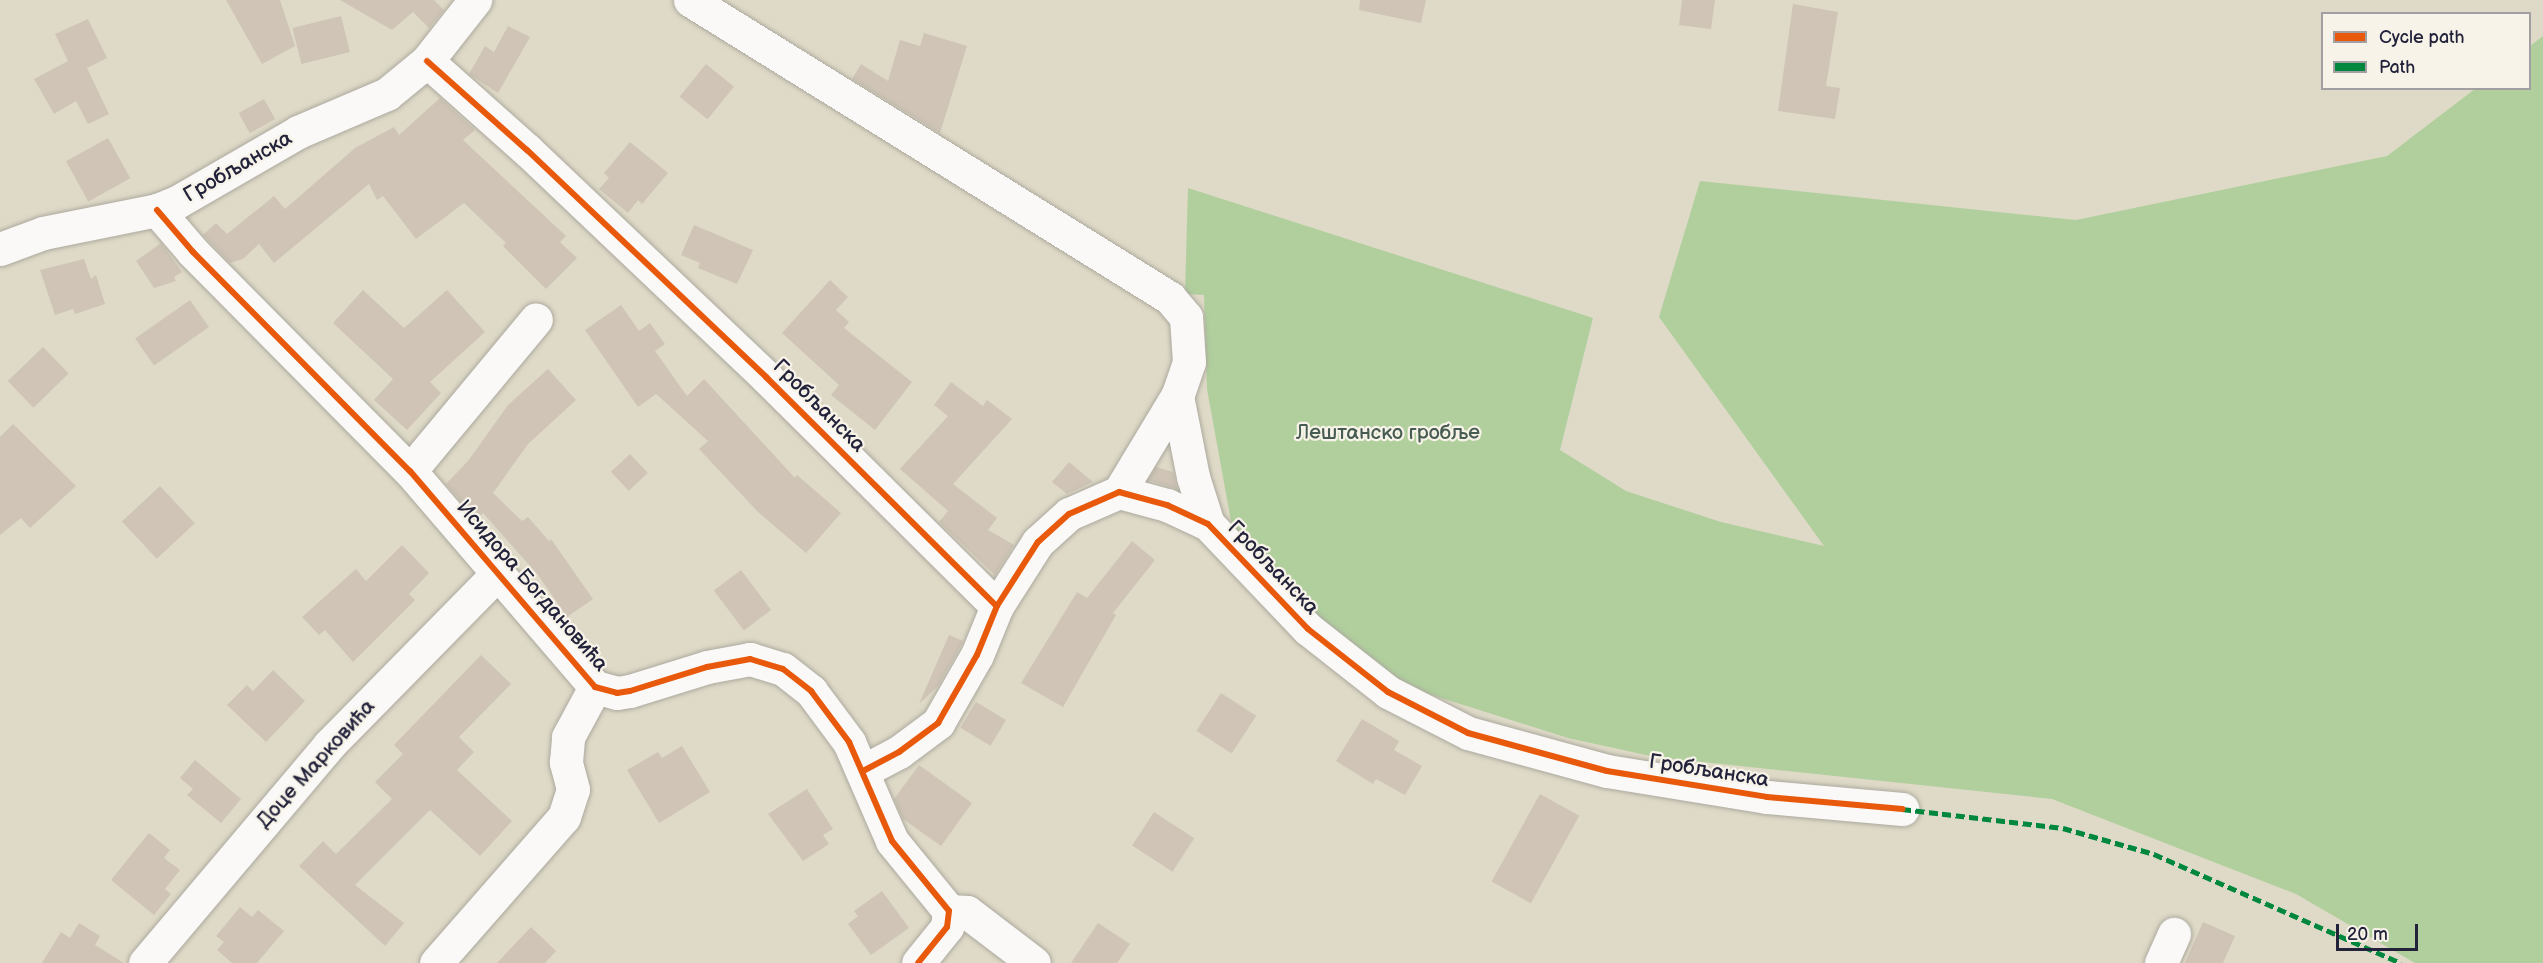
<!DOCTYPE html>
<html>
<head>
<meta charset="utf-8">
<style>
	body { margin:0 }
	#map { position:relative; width:2543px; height:963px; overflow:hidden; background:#dfdac7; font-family:"Balsamiq Sans",sans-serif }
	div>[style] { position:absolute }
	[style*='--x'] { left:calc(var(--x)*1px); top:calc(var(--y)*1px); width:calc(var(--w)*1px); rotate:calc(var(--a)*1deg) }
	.green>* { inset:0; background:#b0cf9d }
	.building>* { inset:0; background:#cfc4b6; transform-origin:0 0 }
	.roads { filter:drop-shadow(0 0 2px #aca99f) drop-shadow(0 0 2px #aca99f) }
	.minor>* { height:33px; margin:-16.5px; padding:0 16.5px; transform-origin:16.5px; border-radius:16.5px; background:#faf9f7 }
	.quiet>* { height:4.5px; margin-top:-2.25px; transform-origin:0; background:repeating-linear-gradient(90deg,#00873e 0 9px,transparent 0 13.5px) }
	.cycleway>* { height:6px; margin:-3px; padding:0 3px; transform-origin:3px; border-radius:3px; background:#e8590c }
	span { translate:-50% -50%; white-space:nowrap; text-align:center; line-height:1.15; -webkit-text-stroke:4.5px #f7f3e8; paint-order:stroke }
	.street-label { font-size:21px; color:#22223b }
	.park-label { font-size:21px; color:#465b51 }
	.legend { position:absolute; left:2321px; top:12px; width:210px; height:78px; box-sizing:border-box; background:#f7f3e8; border:2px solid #a29fa3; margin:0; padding:8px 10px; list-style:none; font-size:18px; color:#22223b }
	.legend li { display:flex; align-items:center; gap:12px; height:30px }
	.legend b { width:30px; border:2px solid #a29fa3 }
	.scale { position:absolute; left:2336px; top:924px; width:82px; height:27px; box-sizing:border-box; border:3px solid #22223b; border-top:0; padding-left:8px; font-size:18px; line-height:21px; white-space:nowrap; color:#22223b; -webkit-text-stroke:4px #f7f3e8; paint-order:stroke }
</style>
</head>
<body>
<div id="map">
	<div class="green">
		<div style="clip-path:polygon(2543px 36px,2543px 963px,2415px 963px,2296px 894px,2052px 799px,1655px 757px,1568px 738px,1400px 685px,1355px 658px,1270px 575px,1231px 521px,1207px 389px,1204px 295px,1185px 294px,1188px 188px,1593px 318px,1560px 450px,1626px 491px,1721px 522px,1824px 546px,1659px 317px,1700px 181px,2076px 220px,2387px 156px,2475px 89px,2530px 88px,2530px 46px)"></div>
	</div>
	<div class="building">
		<div style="clip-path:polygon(226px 0,280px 0,295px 46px,262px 64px)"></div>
		<div style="clip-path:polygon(340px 0,434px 0,444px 10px,429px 28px,413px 12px,392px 30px)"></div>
		<div style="clip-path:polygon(1360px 0,1426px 0,1421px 23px,1359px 10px)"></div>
		<div style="clip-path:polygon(1682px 0,1715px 0,1711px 29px,1679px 25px)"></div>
		<div style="clip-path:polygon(1793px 4px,1838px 12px,1826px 86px,1840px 88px,1835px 119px,1778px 111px)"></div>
		<div style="left:341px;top:16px;width:37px;height:50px;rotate:76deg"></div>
		<div style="clip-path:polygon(88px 19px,107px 58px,87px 68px,109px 114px,88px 124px,76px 101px,54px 114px,34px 79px,68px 61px,55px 34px)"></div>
		<div style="clip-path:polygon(508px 26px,530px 37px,498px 93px,469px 74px,485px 46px,494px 52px)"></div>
		<div style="clip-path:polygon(924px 33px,967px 46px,940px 133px,852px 79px,861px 64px,888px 81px,900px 40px,920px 46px)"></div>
		<div style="left:706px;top:64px;width:36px;height:42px;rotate:39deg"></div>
		<div style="clip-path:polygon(440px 98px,475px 130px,463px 140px,566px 236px,560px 242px,577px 258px,546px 289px,503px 246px,506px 243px,464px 203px,416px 239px,383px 196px,377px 200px,369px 184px,274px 263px,259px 244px,243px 259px,230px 263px,203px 235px,216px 223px,227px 234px,274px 196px,285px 209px,355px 148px,394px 127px,399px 135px)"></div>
		<div style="left:264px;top:99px;width:23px;height:29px;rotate:61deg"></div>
		<div style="left:108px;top:138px;width:46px;height:48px;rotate:61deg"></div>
		<div style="clip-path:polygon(630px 142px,668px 173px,642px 204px,638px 200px,628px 213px,599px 189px,609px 178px,604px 173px)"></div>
		<div style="clip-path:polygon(694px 225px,753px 250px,737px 284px,698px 268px,700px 263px,681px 255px)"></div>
		<div style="clip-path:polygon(161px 243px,182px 272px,174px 277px,176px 281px,154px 288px,136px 261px)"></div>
		<div style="clip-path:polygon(84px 259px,91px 279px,96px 275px,105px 304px,75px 314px,73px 309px,55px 315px,40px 270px)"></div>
		<div style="clip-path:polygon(830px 280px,848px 297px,836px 310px,849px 322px,844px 328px,912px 382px,875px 430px,831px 395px,839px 385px,782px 333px)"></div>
		<div style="clip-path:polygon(363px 290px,404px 328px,447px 290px,485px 332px,430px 382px,441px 393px,407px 430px,374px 400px,393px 379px,333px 323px)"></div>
		<div style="left:190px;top:300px;width:33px;height:67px;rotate:55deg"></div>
		<div style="clip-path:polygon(621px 305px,639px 331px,650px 323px,665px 344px,655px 351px,687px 396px,704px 379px,795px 478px,797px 475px,841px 513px,806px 553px,758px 512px,699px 449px,708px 441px,656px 394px,638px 407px,585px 330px)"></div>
		<div style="left:43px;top:347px;width:37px;height:49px;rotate:46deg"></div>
		<div style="clip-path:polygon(548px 369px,576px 400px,528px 444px,493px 493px,522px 521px,528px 517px,549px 541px,551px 539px,593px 599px,567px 617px,538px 575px,483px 513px,477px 520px,446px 484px,468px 461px,508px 405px)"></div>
		<div style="clip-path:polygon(951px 382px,983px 406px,987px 400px,1012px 419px,953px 484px,997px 518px,988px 530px,1014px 545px,995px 575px,939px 522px,948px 511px,900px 469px,948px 416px,934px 405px)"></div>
		<div style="clip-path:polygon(13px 424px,76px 486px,30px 528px,21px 518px,0 535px,0 437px)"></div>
		<div style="left:630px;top:454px;width:26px;height:26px;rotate:47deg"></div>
		<div style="clip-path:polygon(1069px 462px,1093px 482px,1067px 494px,1052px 482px)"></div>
		<div style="clip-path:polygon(1156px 467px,1173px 472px,1177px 489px,1148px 480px)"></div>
		<div style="left:160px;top:486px;width:51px;height:52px;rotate:47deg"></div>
		<div style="clip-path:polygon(1132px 541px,1155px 560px,1113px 613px,1116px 615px,1063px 707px,1021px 683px,1077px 592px,1087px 598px)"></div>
		<div style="clip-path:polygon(402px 545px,429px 573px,409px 594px,415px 600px,353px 662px,325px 630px,319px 635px,302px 617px,356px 569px,366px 581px)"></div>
		<div style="left:741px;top:570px;width:50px;height:34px;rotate:53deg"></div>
		<div style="clip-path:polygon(949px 635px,963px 641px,960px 647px,938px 686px,919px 704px)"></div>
		<div style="clip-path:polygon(481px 655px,511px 684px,459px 737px,474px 752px,457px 770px,512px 821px,480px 856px,430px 810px,355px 885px,404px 923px,385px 946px,299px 866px,323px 841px,336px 854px,392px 799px,375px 782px,403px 754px,394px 745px)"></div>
		<div style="clip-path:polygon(273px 670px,305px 701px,266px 742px,227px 705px,247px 685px,253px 691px)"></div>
		<div style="left:1221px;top:693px;width:42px;height:45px;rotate:33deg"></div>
		<div style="left:976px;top:702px;width:35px;height:30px;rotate:31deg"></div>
		<div style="clip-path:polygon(1362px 719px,1399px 741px,1394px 750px,1422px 766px,1405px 795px,1376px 779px,1373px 784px,1336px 761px)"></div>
		<div style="clip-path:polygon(682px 746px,710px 792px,659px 823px,627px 770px,658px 752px,662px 758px)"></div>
		<div style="clip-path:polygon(195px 760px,241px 799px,221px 823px,187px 795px,193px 789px,180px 778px)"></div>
		<div style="clip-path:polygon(919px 765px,972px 803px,941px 846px,903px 819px,894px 799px)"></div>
		<div style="clip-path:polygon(807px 789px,833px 829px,823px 835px,829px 844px,803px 861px,768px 814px)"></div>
		<div style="left:1540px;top:794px;width:45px;height:100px;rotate:29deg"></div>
		<div style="left:1154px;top:812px;width:48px;height:40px;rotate:33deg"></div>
		<div style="clip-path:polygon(149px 833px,170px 850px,164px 858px,180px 870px,165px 889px,171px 894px,154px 915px,111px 880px)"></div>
		<div style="clip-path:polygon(882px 891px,909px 928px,871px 955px,848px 924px,858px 916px,854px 911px)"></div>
		<div style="clip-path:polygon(240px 907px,252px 917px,258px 910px,284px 931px,257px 963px,232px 963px,217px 950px,224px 942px,216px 936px)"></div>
		<div style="clip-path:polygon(2203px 922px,2235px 936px,2223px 963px,2185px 963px)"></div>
		<div style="clip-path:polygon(79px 923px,100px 936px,95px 945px,124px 963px,42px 963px,61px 932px,70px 938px)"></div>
		<div style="clip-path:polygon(1098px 923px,1130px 944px,1117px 963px,1071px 963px)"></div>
		<div style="clip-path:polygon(531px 927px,556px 951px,545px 963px,497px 963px)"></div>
	</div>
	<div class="roads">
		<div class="minor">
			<div style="--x:690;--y:0;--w:565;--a:31.83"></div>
			<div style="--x:1170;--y:298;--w:25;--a:50"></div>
			<div style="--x:1186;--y:317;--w:45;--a:86.2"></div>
			<div style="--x:1189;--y:362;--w:36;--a:109"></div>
			<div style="--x:1177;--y:396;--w:112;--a:121.1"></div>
			<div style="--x:427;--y:61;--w:134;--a:41.7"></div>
			<div style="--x:527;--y:150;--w:330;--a:43.5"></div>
			<div style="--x:766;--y:377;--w:325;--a:44.8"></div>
			<div style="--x:157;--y:210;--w:55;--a:49.4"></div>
			<div style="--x:193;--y:252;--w:308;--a:45.3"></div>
			<div style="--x:410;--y:471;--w:284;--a:49.4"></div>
			<div style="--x:595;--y:687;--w:23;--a:15"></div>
			<div style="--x:617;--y:693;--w:13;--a:-9"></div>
			<div style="--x:630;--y:691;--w:81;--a:-17.3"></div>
			<div style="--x:707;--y:667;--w:44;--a:-10.5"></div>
			<div style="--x:750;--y:659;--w:34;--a:17"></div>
			<div style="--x:783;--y:669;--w:36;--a:38"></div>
			<div style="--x:811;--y:691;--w:64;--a:53.3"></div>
			<div style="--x:849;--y:742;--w:108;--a:66.5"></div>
			<div style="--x:892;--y:841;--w:90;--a:50.8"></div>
			<div style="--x:949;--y:911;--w:16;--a:97"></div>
			<div style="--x:947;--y:927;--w:46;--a:128.9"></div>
			<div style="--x:0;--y:249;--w:46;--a:-20.4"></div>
			<div style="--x:43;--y:233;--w:116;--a:-11.4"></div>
			<div style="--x:157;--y:210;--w:22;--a:-22"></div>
			<div style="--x:177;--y:202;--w:140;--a:-30"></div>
			<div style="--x:298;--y:132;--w:97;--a:-23.1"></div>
			<div style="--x:387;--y:94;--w:52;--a:-39.5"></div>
			<div style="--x:427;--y:61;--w:78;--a:-51.8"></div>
			<div style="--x:1177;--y:396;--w:83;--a:78.8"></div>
			<div style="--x:1193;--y:477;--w:49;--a:72.3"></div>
			<div style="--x:410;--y:471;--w:197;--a:-50.3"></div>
			<div style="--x:863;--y:771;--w:41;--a:-27.8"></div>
			<div style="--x:899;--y:752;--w:49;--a:-36.6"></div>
			<div style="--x:938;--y:723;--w:78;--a:-60.2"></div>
			<div style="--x:977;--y:655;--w:53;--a:-67.8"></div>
			<div style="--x:997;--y:606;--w:76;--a:-57.4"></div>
			<div style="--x:1038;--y:542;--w:42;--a:-42.1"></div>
			<div style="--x:1069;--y:514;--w:55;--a:-23.7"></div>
			<div style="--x:1119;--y:492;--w:50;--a:15.2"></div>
			<div style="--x:1167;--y:505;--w:45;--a:24.9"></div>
			<div style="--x:1208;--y:524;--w:145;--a:46.4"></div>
			<div style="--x:1308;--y:629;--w:102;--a:38.2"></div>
			<div style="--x:1388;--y:692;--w:90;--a:27.1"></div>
			<div style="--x:1468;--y:733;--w:144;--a:15.3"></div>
			<div style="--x:1607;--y:771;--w:162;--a:9.2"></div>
			<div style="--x:1767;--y:797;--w:136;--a:5.1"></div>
			<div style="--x:949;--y:911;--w:18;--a:3"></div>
			<div style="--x:967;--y:912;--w:84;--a:37.3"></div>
			<div style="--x:145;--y:963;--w:285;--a:-49.8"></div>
			<div style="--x:329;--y:745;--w:240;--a:-45.5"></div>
			<div style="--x:436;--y:963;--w:194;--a:-48.8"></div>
			<div style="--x:564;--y:817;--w:29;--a:-72"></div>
			<div style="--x:573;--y:789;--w:28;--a:-105"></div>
			<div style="--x:566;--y:762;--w:25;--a:-85"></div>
			<div style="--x:568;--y:737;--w:57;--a:-61.6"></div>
			<div style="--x:2161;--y:963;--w:32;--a:-66"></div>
		</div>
	</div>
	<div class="quiet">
		<div style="--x:1902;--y:809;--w:162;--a:6.7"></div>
		<div style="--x:2063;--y:828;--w:95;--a:15.9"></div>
		<div style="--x:2154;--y:854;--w:270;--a:23.8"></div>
	</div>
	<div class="cycleway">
		<div style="--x:427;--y:61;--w:134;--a:41.7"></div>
		<div style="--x:527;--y:150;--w:330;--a:43.5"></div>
		<div style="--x:766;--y:377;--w:325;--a:44.8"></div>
		<div style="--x:157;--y:210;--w:55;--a:49.4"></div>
		<div style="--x:193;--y:252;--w:308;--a:45.3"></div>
		<div style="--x:410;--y:471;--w:284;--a:49.4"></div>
		<div style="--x:595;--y:687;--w:23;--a:15"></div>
		<div style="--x:617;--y:693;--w:13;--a:-9"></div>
		<div style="--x:630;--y:691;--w:81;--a:-17.3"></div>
		<div style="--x:707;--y:667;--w:44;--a:-10.5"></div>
		<div style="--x:750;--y:659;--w:34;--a:17"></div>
		<div style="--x:783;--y:669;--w:36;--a:38"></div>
		<div style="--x:811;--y:691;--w:64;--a:53.3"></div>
		<div style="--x:849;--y:742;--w:108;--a:66.5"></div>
		<div style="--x:892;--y:841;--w:90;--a:50.8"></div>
		<div style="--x:949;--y:911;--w:16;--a:97"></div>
		<div style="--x:947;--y:927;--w:46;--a:128.9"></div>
		<div style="--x:863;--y:771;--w:41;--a:-27.8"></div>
		<div style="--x:899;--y:752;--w:49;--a:-36.6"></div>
		<div style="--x:938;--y:723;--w:78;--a:-60.2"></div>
		<div style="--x:977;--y:655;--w:53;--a:-67.8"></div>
		<div style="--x:997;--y:606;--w:76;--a:-57.4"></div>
		<div style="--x:1038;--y:542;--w:42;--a:-42.1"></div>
		<div style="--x:1069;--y:514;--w:55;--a:-23.7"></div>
		<div style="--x:1119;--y:492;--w:50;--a:15.2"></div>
		<div style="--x:1167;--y:505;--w:45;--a:24.9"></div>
		<div style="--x:1208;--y:524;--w:145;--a:46.4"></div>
		<div style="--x:1308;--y:629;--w:102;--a:38.2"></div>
		<div style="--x:1388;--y:692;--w:90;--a:27.1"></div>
		<div style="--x:1468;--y:733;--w:144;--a:15.3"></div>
		<div style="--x:1607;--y:771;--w:162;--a:9.2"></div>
		<div style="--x:1767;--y:797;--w:136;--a:5.1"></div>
	</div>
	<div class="street-label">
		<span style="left:238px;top:167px;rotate:-30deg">Гробљанска</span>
		<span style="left:819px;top:406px;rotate:45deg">Гробљанска</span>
		<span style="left:1273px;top:568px;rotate:46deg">Гробљанска</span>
		<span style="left:532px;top:586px;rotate:49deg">Исидора Богдановића</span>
		<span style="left:316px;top:764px;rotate:-48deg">Доце Марковића</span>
		<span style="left:1709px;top:771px;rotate:9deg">Гробљанска</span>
	</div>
	<div class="park-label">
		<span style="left:1388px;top:433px">Лештанско гробље</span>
	</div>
	<ul class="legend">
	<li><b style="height:8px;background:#e8590c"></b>Cycle path</li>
	<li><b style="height:8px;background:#00873e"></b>Path</li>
	</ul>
	<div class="scale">20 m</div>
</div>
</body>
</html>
